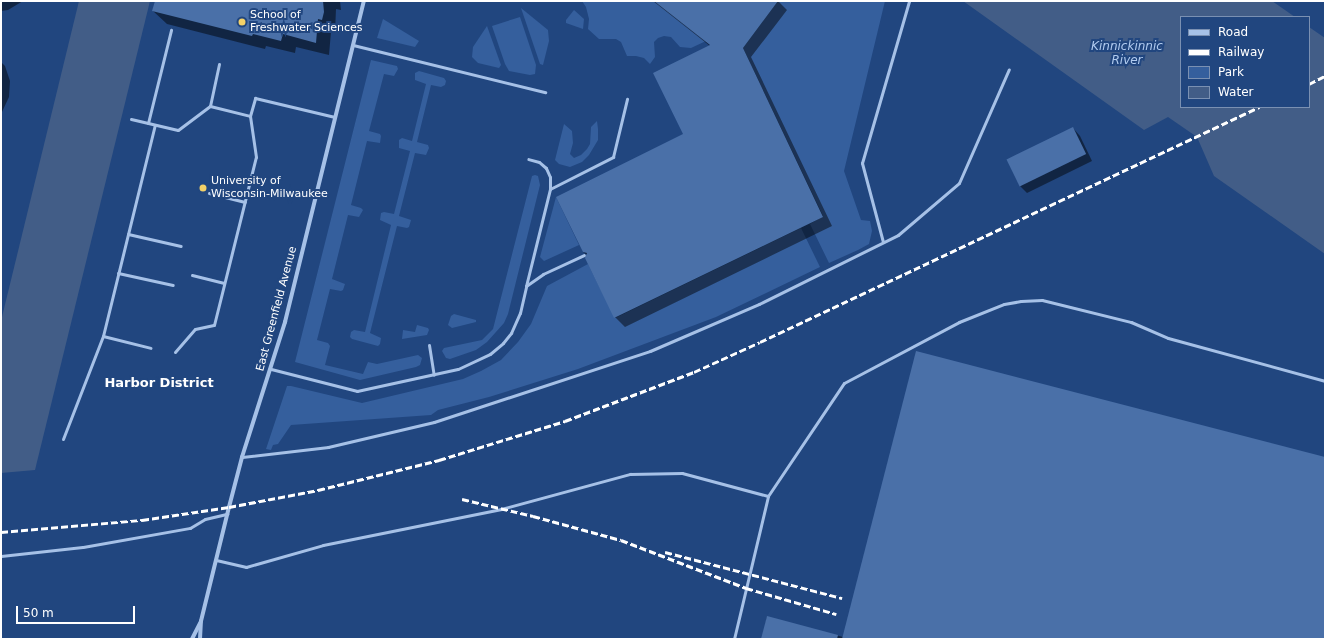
<!DOCTYPE html>
<html>
<head>
<meta charset="utf-8">
<style>
	body { margin:0 }
	#map { position:relative; width:1326px; height:640px; overflow:hidden; background:#21467f; font-family:"DejaVu Sans",sans-serif }
	div>[style] { position:absolute }
	[style*='--x'] { left:calc(var(--x)*1px); top:calc(var(--y)*1px); width:calc(var(--w)*1px); rotate:calc(var(--a)*1deg) }
	.green>* { inset:0; background:#355f9d }
	.water>* { inset:0; background:#425d87 }
	.shadow>* { inset:0; background:#0007 }
	.building>* { inset:0; background:#4a70a8; transform-origin:0 0 }
	.service>* { height:3px; margin:-1.5px; padding:0 1.5px; transform-origin:1.5px; border-radius:1.5px; background:#a6c1e7 }
	.minor>* { height:4px; margin:-2px; padding:0 2px; transform-origin:2px; border-radius:2px; background:#a6c1e7 }
	.rail>* { height:3px; margin-top:-1.5px; transform-origin:0; background:repeating-linear-gradient(90deg,#fff 0 7px,transparent 0 10px) }
	.dots>* { width:11px; height:11px; translate:-50% -50%; box-sizing:border-box; border:2px solid #21467f; border-radius:50% }
	span { translate:-50% -50%; white-space:nowrap; text-align:center; line-height:1.15; -webkit-text-stroke:4px #21467f; paint-order:stroke }
	.poi-label { font-size:11px; color:#fff }
	.left { translate:0 -50%; text-align:left }
	.street-label { font-size:11px; color:#fff }
	.water-label { font-size:12px; color:#b1cbef; font-style:italic }
	.quarter-label { font-size:13px; color:#fff; font-weight:700 }
	.frame { position:absolute; inset:0; border:2px solid #fff; pointer-events:none }
	.legend { position:absolute; left:1180px; top:16px; width:130px; height:92px; box-sizing:border-box; background:#21467f; border:1px solid #7a90b2; margin:0; padding:5px 7px; list-style:none; font-size:12px; color:#fff }
	.legend li { display:flex; align-items:center; gap:8px; height:20px }
	.legend b { width:20px; border:1px solid #7a90b2 }
	.scale { position:absolute; left:16px; top:606px; width:119px; height:18px; box-sizing:border-box; border:2px solid #fff; border-top:0; padding-left:5px; font-size:12px; line-height:14px; white-space:nowrap; color:#fff; -webkit-text-stroke:3px #21467f; paint-order:stroke }
</style>
</head>
<body>
<div id="map">
	<div class="green">
		<div style="clip-path:polygon(582px 1px,654px 1px,706px 41px,691px 48px,680px 47px,671px 37px,664px 36px,658px 38px,654px 42px,655px 57px,650px 64px,644px 58px,636px 56px,627px 56px,621px 42px,616px 39px,599px 39px,588px 29px,589px 19px,586px 7px)"></div>
		<div style="clip-path:polygon(778px 1px,885px 1px,844px 171px,861px 220px,870px 221px,872px 231px,869px 244px,858px 250px,829px 263px,810px 224px,823px 216px,743px 48px)"></div>
		<div style="clip-path:polygon(521px 8px,548px 30px,549px 41px,543px 65px,540px 64px)"></div>
		<div style="clip-path:polygon(574px 10px,584px 19px,583px 29px,566px 23px,566px 20px)"></div>
		<div style="clip-path:polygon(520px 17px,536px 65px,535px 74px,530px 75px,509px 71px,505px 64px,492px 26px)"></div>
		<div style="clip-path:polygon(383px 19px,419px 41px,415px 47px,377px 38px)"></div>
		<div style="clip-path:polygon(487px 26px,501px 65px,499px 68px,478px 63px,472px 57px,473px 47px)"></div>
		<div style="clip-path:polygon(371px 60px,397px 66px,398px 69px,394px 76px,384px 74px,369px 131px,380px 134px,381px 136px,380px 143px,367px 141px,351px 205px,361px 208px,363px 210px,359px 217px,348px 215px,332px 279px,345px 284px,343px 290px,341px 291px,330px 289px,317px 340px,328px 343px,330px 346px,325px 365px,363px 374px,368px 362px,377px 364px,418px 355px,422px 358px,420px 365px,416px 367px,360px 380px,295px 362px)"></div>
		<div style="clip-path:polygon(419px 71px,444px 78px,446px 81px,445px 85px,441px 87px,431px 85px,417px 142px,428px 145px,429px 148px,426px 155px,415px 153px,399px 216px,411px 220px,409px 227px,407px 228px,397px 226px,370px 333px,381px 338px,380px 344px,378px 346px,352px 339px,350px 337px,351px 332px,354px 330px,365px 332px,391px 225px,380px 220px,381px 213px,384px 212px,394px 214px,410px 151px,399px 148px,399px 140px,402px 138px,412px 141px,426px 84px,415px 80px,415px 73px)"></div>
		<div style="clip-path:polygon(597px 121px,598px 129px,598px 140px,589px 155px,582px 162px,570px 167px,559px 164px,555px 160px,564px 124px,572px 131px,573px 143px,570px 154px,574px 158px,581px 155px,587px 149px,590px 144px,591px 127px)"></div>
		<div style="clip-path:polygon(535px 175px,538px 176px,540px 185px,508px 314px,504px 323px,487px 342px,476px 350px,450px 359px,446px 358px,442px 351px,444px 348px,482px 340px,493px 329px,532px 176px)"></div>
		<div style="clip-path:polygon(556px 197px,579px 245px,544px 261px,540px 257px)"></div>
		<div style="clip-path:polygon(801px 228px,820px 267px,716px 317px,578px 369px,489px 397px,438px 410px,431px 415px,291px 425px,278px 444px,273px 445px,271px 450px,266px 449px,287px 386px,291px 386px,362px 403px,463px 379px,481px 371px,501px 360px,518px 342px,531px 324px,547px 286px,588px 264px,615px 318px)"></div>
		<div style="clip-path:polygon(454px 314px,476px 320px,476px 322px,452px 328px,448px 325px,451px 316px)"></div>
		<div style="clip-path:polygon(417px 325px,428px 328px,429px 330px,427px 335px,402px 339px,403px 330px,415px 332px)"></div>
	</div>
	<div class="water">
		<div style="clip-path:polygon(79px 1px,150px 1px,35px 470px,1px 473px,1px 321px)"></div>
		<div style="clip-path:polygon(963px 1px,1272px 1px,1295px 17px,1181px 17px,1181px 107px,1309px 107px,1309px 27px,1325px 38px,1325px 254px,1214px 176px,1197px 137px,1168px 117px,1144px 130px)"></div>
	</div>
	<div class="shadow">
		<div style="clip-path:polygon(1px 1px,23px 1px,8px 10px,1px 11px)"></div>
		<div style="clip-path:polygon(156px 1px,340px 1px,341px 10px,336px 9px,335px 33px,331px 32px,329px 55px,296px 47px,295px 53px,266px 46px,265px 49px,167px 24px,153px 11px)"></div>
		<div style="clip-path:polygon(653px 1px,778px 1px,787px 10px,751px 57px,832px 226px,625px 327px,615px 317px,587px 255px,583px 252px,685px 135px,710px 46px)"></div>
		<div style="clip-path:polygon(1px 62px,5px 66px,10px 81px,9px 97px,1px 114px)"></div>
		<div style="clip-path:polygon(1073px 128px,1080px 136px,1092px 161px,1027px 193px,1020px 186px,1008px 160px)"></div>
		<div style="clip-path:polygon(1325px 458px,1325px 639px,762px 639px,767px 617px,843px 637px)"></div>
	</div>
	<div class="building">
		<div style="clip-path:polygon(155px 1px,323px 1px,324px 12px,322px 20px,318px 19px,316px 43px,283px 34px,281px 41px,253px 34px,252px 36px,152px 11px)"></div>
		<div style="clip-path:polygon(654px 1px,778px 1px,743px 48px,823px 217px,614px 318px,585px 258px,587px 253px,583px 252px,556px 197px,683px 134px,653px 73px,710px 45px)"></div>
		<div style="left:1073px;top:127px;width:30px;height:74px;rotate:64deg"></div>
		<div style="clip-path:polygon(916px 351px,1325px 457px,1325px 639px,842px 639px)"></div>
		<div style="clip-path:polygon(767px 616px,838px 635px,837px 639px,761px 639px)"></div>
	</div>
	<div class="service">
		<div style="--x:353;--y:45;--w:198;--a:13.8"></div>
		<div style="--x:210;--y:106;--w:43;--a:-77.9"></div>
		<div style="--x:131;--y:119;--w:48;--a:13.2"></div>
		<div style="--x:178;--y:130;--w:40;--a:-37"></div>
		<div style="--x:210;--y:106;--w:41;--a:14"></div>
		<div style="--x:148;--y:123;--w:96;--a:-76.1"></div>
		<div style="--x:550;--y:189;--w:71;--a:-26.9"></div>
		<div style="--x:613;--y:157;--w:60;--a:-76.4"></div>
		<div style="--x:209;--y:193;--w:37;--a:14"></div>
		<div style="--x:128;--y:234;--w:54;--a:12.8"></div>
		<div style="--x:883;--y:242;--w:82;--a:-104.9"></div>
		<div style="--x:862;--y:163;--w:169;--a:-73.8"></div>
		<div style="--x:118;--y:273;--w:56;--a:12.3"></div>
		<div style="--x:192;--y:275;--w:33;--a:14"></div>
		<div style="--x:526;--y:286;--w:100;--a:-76.1"></div>
		<div style="--x:550;--y:189;--w:12;--a:-90"></div>
		<div style="--x:550;--y:177;--w:10;--a:-114"></div>
		<div style="--x:546;--y:168;--w:9;--a:-139"></div>
		<div style="--x:539;--y:162;--w:11;--a:-165"></div>
		<div style="--x:103;--y:336;--w:49;--a:14"></div>
		<div style="--x:429;--y:345;--w:30;--a:81"></div>
		<div style="--x:175;--y:352;--w:30;--a:-49"></div>
		<div style="--x:195;--y:329;--w:19;--a:-12"></div>
		<div style="--x:214;--y:325;--w:173;--a:-76"></div>
		<div style="--x:256;--y:157;--w:41;--a:-98.3"></div>
		<div style="--x:250;--y:116;--w:19;--a:-74"></div>
		<div style="--x:255;--y:98;--w:82;--a:13.4"></div>
		<div style="--x:271;--y:369;--w:89;--a:14.3"></div>
		<div style="--x:357;--y:391;--w:103;--a:-12.3"></div>
		<div style="--x:458;--y:369;--w:35;--a:-25"></div>
		<div style="--x:490;--y:354;--w:17;--a:-40"></div>
		<div style="--x:503;--y:343;--w:13;--a:-51"></div>
		<div style="--x:511;--y:333;--w:22;--a:-66"></div>
		<div style="--x:520;--y:313;--w:28;--a:-77"></div>
		<div style="--x:526;--y:286;--w:21;--a:-35"></div>
		<div style="--x:543;--y:274;--w:45;--a:-24.9"></div>
		<div style="--x:63;--y:439;--w:110;--a:-68.8"></div>
		<div style="--x:103;--y:336;--w:217;--a:-76.2"></div>
		<div style="--x:242;--y:457;--w:87;--a:-6.6"></div>
		<div style="--x:328;--y:447;--w:109;--a:-13.3"></div>
		<div style="--x:434;--y:422;--w:227;--a:-18.2"></div>
		<div style="--x:650;--y:351;--w:119;--a:-23.3"></div>
		<div style="--x:759;--y:304;--w:155;--a:-26.4"></div>
		<div style="--x:898;--y:235;--w:80;--a:-40.4"></div>
		<div style="--x:959;--y:183;--w:124;--a:-66.3"></div>
		<div style="--x:1;--y:556;--w:82;--a:-6.3"></div>
		<div style="--x:83;--y:547;--w:109;--a:-10.1"></div>
		<div style="--x:190;--y:528;--w:17;--a:-31"></div>
		<div style="--x:205;--y:519;--w:23;--a:-13"></div>
		<div style="--x:216;--y:560;--w:31;--a:13"></div>
		<div style="--x:246;--y:567;--w:80;--a:-15.9"></div>
		<div style="--x:323;--y:545;--w:182;--a:-11.4"></div>
		<div style="--x:501;--y:509;--w:134;--a:-15.2"></div>
		<div style="--x:630;--y:474;--w:52;--a:-1.1"></div>
		<div style="--x:682;--y:473;--w:89;--a:15"></div>
		<div style="--x:734;--y:639;--w:147;--a:-76.6"></div>
		<div style="--x:768;--y:496;--w:136;--a:-56.1"></div>
		<div style="--x:844;--y:383;--w:130;--a:-27.9"></div>
		<div style="--x:959;--y:322;--w:48;--a:-21.8"></div>
		<div style="--x:1004;--y:304;--w:17;--a:-10"></div>
		<div style="--x:1021;--y:301;--w:21;--a:-3"></div>
		<div style="--x:1042;--y:300;--w:92;--a:13.9"></div>
		<div style="--x:1131;--y:322;--w:40;--a:23.4"></div>
		<div style="--x:1168;--y:338;--w:163;--a:15.3"></div>
	</div>
	<div class="minor">
		<div style="--x:192;--y:639;--w:18;--a:-63"></div>
		<div style="--x:200;--y:639;--w:18;--a:-87"></div>
		<div style="--x:201;--y:621;--w:117;--a:-76.2"></div>
		<div style="--x:229;--y:507;--w:52;--a:-75.4"></div>
		<div style="--x:242;--y:457;--w:142;--a:-72.3"></div>
		<div style="--x:285;--y:322;--w:331;--a:-76.2"></div>
	</div>
	<div class="rail">
		<div style="--x:1309;--y:84;--w:18;--a:-27"></div>
		<div style="--x:462;--y:499;--w:73;--a:13.5"></div>
		<div style="--x:533;--y:516;--w:91;--a:15.3"></div>
		<div style="--x:621;--y:540;--w:134;--a:21"></div>
		<div style="--x:746;--y:588;--w:94;--a:16.1"></div>
		<div style="--x:1;--y:532;--w:142;--a:-4.9"></div>
		<div style="--x:142;--y:520;--w:88;--a:-8.5"></div>
		<div style="--x:229;--y:507;--w:91;--a:-10.8"></div>
		<div style="--x:318;--y:490;--w:125;--a:-13.9"></div>
		<div style="--x:439;--y:460;--w:132;--a:-17.2"></div>
		<div style="--x:565;--y:421;--w:138;--a:-20.8"></div>
		<div style="--x:694;--y:372;--w:72;--a:-24.4"></div>
		<div style="--x:760;--y:342;--w:552;--a:-25.22"></div>
		<div style="--x:665;--y:552;--w:183;--a:14.6"></div>
	</div>
	<div class="dots">
		<div style="left:242px;top:22px;background:#f3d168"></div>
		<div style="left:203px;top:188px;background:#f3d168"></div>
	</div>
	<div class="poi-label">
		<span class="left" style="left:250px;top:22px">School of<br>Freshwater Sciences</span>
		<span class="left" style="left:211px;top:188px">University of<br>Wisconsin-Milwaukee</span>
	</div>
	<div class="street-label">
		<span style="left:277px;top:309px;rotate:-75deg">East Greenfield Avenue</span>
	</div>
	<div class="water-label">
		<span style="left:1127px;top:54px">Kinnickinnic<br>River</span>
	</div>
	<div class="quarter-label">
		<span style="left:159px;top:383px">Harbor District</span>
	</div>
	<div class="frame"></div>
	<ul class="legend">
	<li><b style="height:5px;background:#a6c1e7"></b>Road</li>
	<li><b style="height:5px;background:#fff"></b>Railway</li>
	<li><b style="height:11px;background:#355f9d"></b>Park</li>
	<li><b style="height:11px;background:#425d87"></b>Water</li>
	</ul>
	<div class="scale">50 m</div>
</div>
</body>
</html>
